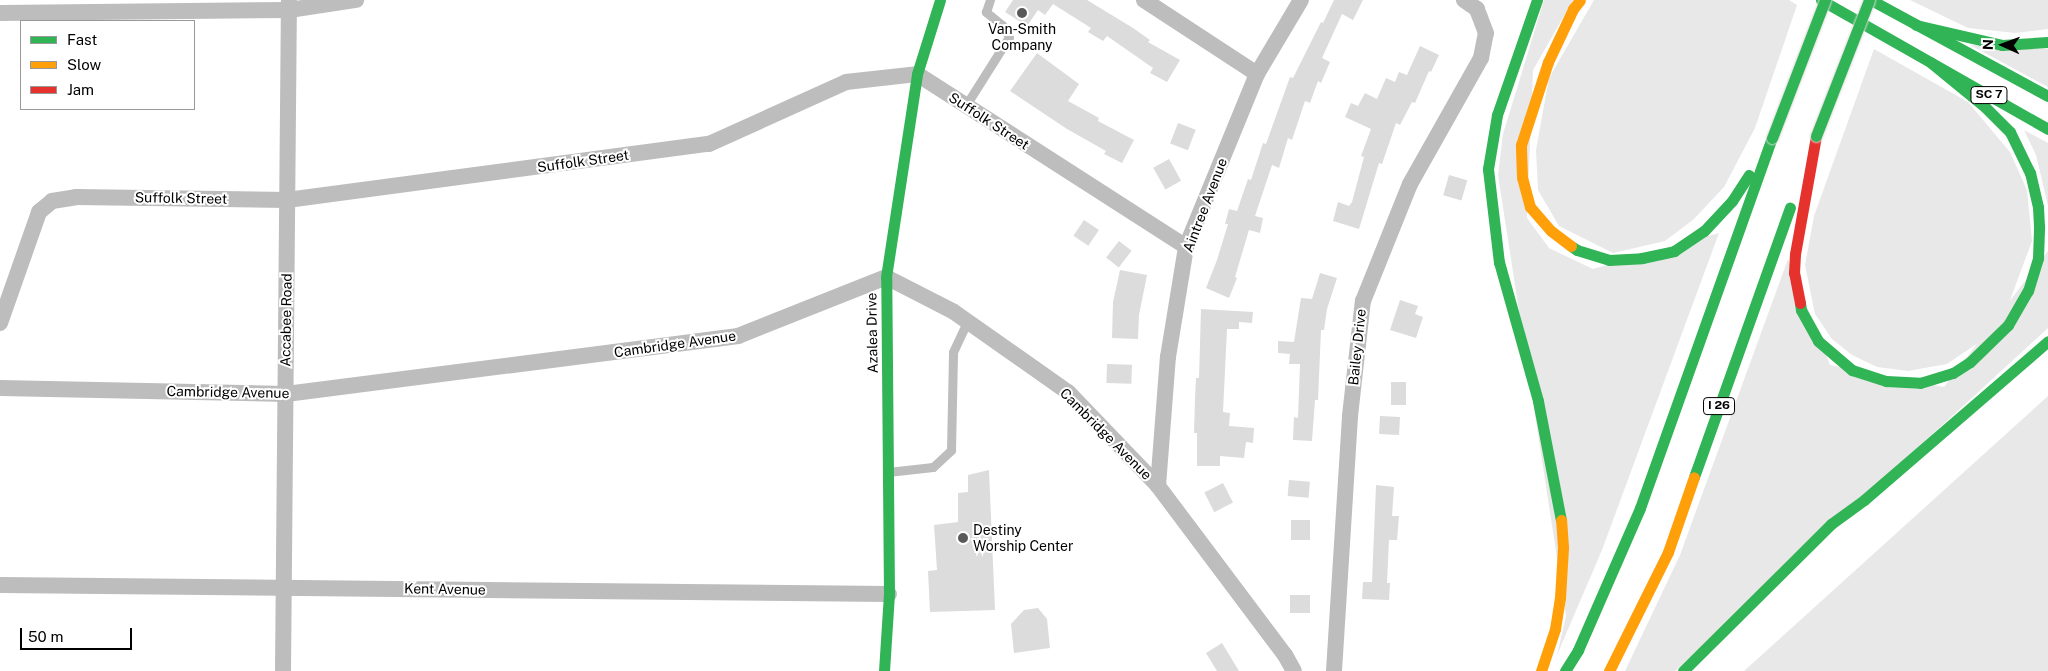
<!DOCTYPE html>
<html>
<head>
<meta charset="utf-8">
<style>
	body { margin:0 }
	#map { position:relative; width:2048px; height:671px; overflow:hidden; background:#fff; font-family:"Public Sans",sans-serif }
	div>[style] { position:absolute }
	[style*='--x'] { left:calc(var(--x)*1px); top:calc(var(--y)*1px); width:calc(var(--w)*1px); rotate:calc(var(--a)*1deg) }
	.green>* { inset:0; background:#e8e8e8 }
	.building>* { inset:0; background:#dcdcdc; transform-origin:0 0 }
	.lane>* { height:9px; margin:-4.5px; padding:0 4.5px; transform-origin:4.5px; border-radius:4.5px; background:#bdbdbd }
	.street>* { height:16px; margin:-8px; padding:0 8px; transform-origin:8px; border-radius:8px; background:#bdbdbd }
	.fast>* { height:11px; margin:-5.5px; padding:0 5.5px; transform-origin:5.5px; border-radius:5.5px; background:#30b455 }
	.slow>* { height:11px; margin:-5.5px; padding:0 5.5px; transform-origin:5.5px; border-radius:5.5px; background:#ff9f0a }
	.jam>* { height:11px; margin:-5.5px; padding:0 5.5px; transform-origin:5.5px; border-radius:5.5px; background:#e5322d }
	.bridges { filter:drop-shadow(0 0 1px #dbdbdb) drop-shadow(0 0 1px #dbdbdb) }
	.fast-bridge>* { height:11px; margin:-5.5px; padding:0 5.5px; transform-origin:5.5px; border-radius:5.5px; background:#30b455 }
	.dots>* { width:14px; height:14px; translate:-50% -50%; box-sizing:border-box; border:2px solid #fff; border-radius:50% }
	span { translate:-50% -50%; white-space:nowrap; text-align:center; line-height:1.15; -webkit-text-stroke:4px #fff; paint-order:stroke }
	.shield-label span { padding:1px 4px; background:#fff; border:1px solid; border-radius:4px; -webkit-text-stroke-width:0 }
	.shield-label { font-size:12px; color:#000; font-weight:700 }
	.poi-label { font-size:14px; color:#000 }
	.left { translate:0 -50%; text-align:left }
	.street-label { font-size:14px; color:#000 }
	.legend { position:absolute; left:20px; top:20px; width:175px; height:90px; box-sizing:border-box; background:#fff; border:1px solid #999; margin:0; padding:6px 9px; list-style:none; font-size:15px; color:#000 }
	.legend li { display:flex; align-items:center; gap:10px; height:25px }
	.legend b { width:25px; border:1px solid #999 }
	.north { position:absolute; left:1978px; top:20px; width:50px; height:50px; -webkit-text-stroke:4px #fff; paint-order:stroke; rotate:272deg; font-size:14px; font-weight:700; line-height:20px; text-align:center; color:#000 }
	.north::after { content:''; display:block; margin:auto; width:18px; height:22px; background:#000; clip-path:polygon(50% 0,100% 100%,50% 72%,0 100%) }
	.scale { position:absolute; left:20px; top:628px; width:112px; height:22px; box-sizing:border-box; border:2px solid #000; border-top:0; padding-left:6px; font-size:15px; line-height:18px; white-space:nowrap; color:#000; -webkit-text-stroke:4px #fff; paint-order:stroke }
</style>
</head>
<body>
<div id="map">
	<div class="green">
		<div style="clip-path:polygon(1544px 0,1573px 0,1533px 70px,1527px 218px,1549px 248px,1593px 269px,1719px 233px,1602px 550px,1557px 655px,1566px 616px,1498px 175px,1503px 134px)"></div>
		<div style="clip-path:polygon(1594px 0,1789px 0,1797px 5px,1755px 128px,1724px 187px,1694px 219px,1665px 241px,1613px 253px,1559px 226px,1538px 190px,1536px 150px,1549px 78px)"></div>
		<div style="clip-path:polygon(1910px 0,2048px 0,2048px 29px,2015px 33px,1968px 28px)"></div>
		<div style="clip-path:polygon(1970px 45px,2048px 49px,2048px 87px)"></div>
		<div style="clip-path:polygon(1874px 49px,1968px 102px,2010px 152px,2027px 190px,2032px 241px,2006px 311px,1981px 341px,1947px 364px,1908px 371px,1877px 367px,1852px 355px,1832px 339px,1815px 314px,1805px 265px,1814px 216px)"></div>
		<div style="clip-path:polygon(2024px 130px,2048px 143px,2048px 206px,2036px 155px)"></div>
		<div style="clip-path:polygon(2048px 251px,2048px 328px,1675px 671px,1625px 671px,1680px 555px,1788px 259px,1830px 365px,1944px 387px)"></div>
		<div style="clip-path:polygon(2048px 396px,2048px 671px,1744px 671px)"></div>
	</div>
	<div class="building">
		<div style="clip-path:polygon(1013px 0,1087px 0,1133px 28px,1150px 40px,1148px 42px,1180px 60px,1167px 82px,1150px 73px,1153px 68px,1107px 36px,1103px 41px,1088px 32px,1091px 28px,1053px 4px,1045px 15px,1038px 10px,1027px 26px,1005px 12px)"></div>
		<div style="clip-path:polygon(1334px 0,1363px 0,1353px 20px,1342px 14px,1322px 58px,1330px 62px,1321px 83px,1318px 81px,1310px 103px,1305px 101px,1292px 140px,1288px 138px,1279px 168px,1272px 165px,1255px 216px,1263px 218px,1260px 233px,1249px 230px,1235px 277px,1237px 278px,1229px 298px,1206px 288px,1217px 260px,1228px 224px,1225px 224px,1229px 209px,1237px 211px,1248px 179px,1251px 180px,1263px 143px,1266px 144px,1290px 77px,1293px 78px,1321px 22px,1323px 23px)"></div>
		<div style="clip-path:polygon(1420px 46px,1439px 55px,1431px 72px,1429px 71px,1415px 103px,1412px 102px,1400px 125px,1396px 123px,1382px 164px,1379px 163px,1359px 229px,1333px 221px,1338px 202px,1349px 206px,1352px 202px,1364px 157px,1361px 156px,1371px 129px,1345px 117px,1351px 103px,1358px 106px,1365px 93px,1377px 99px,1386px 78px,1395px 82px,1399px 72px,1407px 75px)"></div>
		<div style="clip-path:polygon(1037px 53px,1079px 84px,1068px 101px,1099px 118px,1098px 121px,1134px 140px,1122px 163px,1104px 154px,1106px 151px,1067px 129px,1010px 91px)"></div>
		<div style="left:1178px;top:123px;width:19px;height:22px;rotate:21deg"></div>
		<div style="left:1169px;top:159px;width:25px;height:18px;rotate:61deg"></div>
		<div style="left:1449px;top:175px;width:19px;height:21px;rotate:16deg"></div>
		<div style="left:1084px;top:220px;width:18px;height:19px;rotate:34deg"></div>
		<div style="left:1119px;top:241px;width:16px;height:21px;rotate:38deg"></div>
		<div style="clip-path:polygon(1120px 270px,1147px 275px,1139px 315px,1138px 339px,1112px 338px,1113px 302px)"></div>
		<div style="clip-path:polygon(1320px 273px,1337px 278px,1327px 309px,1324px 330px,1321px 330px,1318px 400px,1315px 400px,1312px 441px,1293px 440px,1294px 417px,1298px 418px,1300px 364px,1289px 364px,1290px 354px,1278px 353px,1278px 341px,1294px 342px,1301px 298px,1312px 299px)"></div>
		<div style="clip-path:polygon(1400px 300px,1418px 306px,1415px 314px,1423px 317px,1416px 338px,1390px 330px)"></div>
		<div style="clip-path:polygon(1201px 309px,1253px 312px,1252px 323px,1239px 322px,1239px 329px,1227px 329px,1223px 412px,1230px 413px,1229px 426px,1254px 428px,1253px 443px,1246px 442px,1244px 458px,1220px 456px,1220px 466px,1197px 466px,1197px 433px,1194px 433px,1195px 398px,1196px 378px,1199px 378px)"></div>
		<div style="left:1107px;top:364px;width:25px;height:19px;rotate:2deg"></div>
		<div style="left:1391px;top:382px;width:15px;height:23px"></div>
		<div style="left:1380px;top:416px;width:20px;height:18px;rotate:3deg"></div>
		<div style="clip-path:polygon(989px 470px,995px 610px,930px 612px,928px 571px,937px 570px,934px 525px,958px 522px,958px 493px,968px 492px,968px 475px)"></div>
		<div style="left:1289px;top:480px;width:21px;height:16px;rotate:5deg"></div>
		<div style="left:1223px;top:483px;width:22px;height:21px;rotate:63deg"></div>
		<div style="clip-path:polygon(1376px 485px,1394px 487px,1392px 516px,1399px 516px,1397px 540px,1389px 540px,1387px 583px,1390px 583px,1389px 600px,1362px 599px,1363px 582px,1372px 582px)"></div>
		<div style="left:1291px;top:520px;width:19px;height:20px"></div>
		<div style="left:1290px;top:595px;width:20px;height:18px"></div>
		<div style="clip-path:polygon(1038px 608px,1047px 619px,1050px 648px,1014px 653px,1011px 624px,1024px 610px)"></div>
		<div style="clip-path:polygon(1222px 643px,1239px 671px,1217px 671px,1206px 653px)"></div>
	</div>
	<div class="lane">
		<div style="--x:966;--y:105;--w:80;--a:-57.7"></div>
		<div style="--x:1009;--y:37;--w:14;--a:-120"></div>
		<div style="--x:1002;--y:25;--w:21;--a:-141"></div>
		<div style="--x:986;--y:12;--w:13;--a:-72"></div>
		<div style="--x:888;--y:472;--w:45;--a:-6.3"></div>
		<div style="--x:933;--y:467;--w:25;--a:-43"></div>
		<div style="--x:951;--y:450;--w:98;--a:-88.8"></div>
		<div style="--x:953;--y:352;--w:33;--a:-65"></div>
	</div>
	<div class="street">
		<div style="--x:1144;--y:0;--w:135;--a:33.2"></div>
		<div style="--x:0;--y:13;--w:289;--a:-0.6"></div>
		<div style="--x:289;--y:10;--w:68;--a:-8.5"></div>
		<div style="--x:0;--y:323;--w:118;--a:-70.6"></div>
		<div style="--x:39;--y:212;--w:17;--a:-40"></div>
		<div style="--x:52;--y:201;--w:24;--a:-9"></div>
		<div style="--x:76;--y:197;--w:211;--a:0.8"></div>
		<div style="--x:287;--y:200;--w:426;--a:-7.6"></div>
		<div style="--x:709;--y:144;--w:150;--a:-24.3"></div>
		<div style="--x:846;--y:82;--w:71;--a:-6.4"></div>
		<div style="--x:917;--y:74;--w:320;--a:32.7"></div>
		<div style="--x:0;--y:388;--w:286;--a:1.2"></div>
		<div style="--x:286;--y:394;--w:456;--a:-7.3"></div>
		<div style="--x:738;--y:336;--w:159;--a:-21.7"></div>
		<div style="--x:886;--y:277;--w:76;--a:27.2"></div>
		<div style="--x:954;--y:312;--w:139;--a:35.1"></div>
		<div style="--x:1068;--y:392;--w:130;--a:46.2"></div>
		<div style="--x:1158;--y:486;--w:211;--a:53.1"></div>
		<div style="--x:1285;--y:655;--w:18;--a:61"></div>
		<div style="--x:1158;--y:486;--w:129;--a:-85.6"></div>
		<div style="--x:1168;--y:357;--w:111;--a:-80.7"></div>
		<div style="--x:1186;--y:247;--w:187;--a:-67.7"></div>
		<div style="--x:1257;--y:74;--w:86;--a:-59.3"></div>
		<div style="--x:0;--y:585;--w:889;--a:0.58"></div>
		<div style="--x:283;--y:671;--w:671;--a:-89.49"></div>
		<div style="--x:1334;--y:671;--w:256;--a:-86.4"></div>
		<div style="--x:1350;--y:416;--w:116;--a:-83.6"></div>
		<div style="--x:1363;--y:301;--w:126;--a:-68.1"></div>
		<div style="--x:1410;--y:184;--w:145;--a:-60.6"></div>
		<div style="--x:1481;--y:58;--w:25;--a:-79"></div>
		<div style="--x:1486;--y:33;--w:26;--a:-111"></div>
		<div style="--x:1477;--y:9;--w:16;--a:-145"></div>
	</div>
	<div class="fast">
		<div style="--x:1537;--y:0;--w:122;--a:109.2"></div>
		<div style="--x:1497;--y:115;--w:55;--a:99.5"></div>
		<div style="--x:1488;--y:169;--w:94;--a:83.3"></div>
		<div style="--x:1499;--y:262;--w:144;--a:74.3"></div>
		<div style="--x:1538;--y:401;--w:121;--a:79.1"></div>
		<div style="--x:1821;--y:0;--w:261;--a:29.6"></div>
		<div style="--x:1871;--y:0;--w:201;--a:28.5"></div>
		<div style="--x:1916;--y:25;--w:88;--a:13.1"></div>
		<div style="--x:2002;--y:45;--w:46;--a:-3.7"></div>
		<div style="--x:1571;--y:246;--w:7;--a:34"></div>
		<div style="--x:1577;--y:250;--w:34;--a:17"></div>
		<div style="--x:1609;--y:260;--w:33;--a:-3"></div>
		<div style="--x:1642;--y:258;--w:33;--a:-12"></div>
		<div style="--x:1674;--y:251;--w:36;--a:-34"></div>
		<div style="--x:1704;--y:231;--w:41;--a:-47"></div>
		<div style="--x:1732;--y:201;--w:31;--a:-57"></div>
		<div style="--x:1800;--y:303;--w:7;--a:82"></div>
		<div style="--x:1801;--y:310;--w:35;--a:61"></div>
		<div style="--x:1818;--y:341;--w:45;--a:40.5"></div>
		<div style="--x:1852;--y:370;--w:36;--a:18"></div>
		<div style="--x:1886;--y:381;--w:34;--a:3"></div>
		<div style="--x:1920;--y:383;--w:34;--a:-17"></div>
		<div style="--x:1953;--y:373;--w:20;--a:-33"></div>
		<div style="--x:1970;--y:362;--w:53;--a:-44.2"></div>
		<div style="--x:2008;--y:325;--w:39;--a:-60"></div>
		<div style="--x:2028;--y:291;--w:34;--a:-73"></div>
		<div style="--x:2038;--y:258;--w:32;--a:-88"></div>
		<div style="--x:2039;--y:226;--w:19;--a:-93"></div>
		<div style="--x:2038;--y:207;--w:35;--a:-103"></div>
		<div style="--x:2030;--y:173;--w:46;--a:-116"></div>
		<div style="--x:2010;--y:132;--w:35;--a:-135"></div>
		<div style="--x:1985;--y:107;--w:71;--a:-140.7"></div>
		<div style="--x:1694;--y:477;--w:286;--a:-70.4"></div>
		<div style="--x:884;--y:671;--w:77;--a:-86.3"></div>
		<div style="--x:889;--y:594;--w:317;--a:-90.5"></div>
		<div style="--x:886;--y:277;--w:205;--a:-81.3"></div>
		<div style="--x:917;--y:74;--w:77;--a:-72.7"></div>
		<div style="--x:1565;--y:671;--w:25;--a:-58"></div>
		<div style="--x:1578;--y:650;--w:155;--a:-66.4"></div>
		<div style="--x:1640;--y:508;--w:393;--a:-70.4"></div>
		<div style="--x:1683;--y:671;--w:209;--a:-44.8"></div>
		<div style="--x:1831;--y:524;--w:41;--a:-36"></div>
		<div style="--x:1864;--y:500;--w:243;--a:-40.8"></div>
	</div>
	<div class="slow">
		<div style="--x:1571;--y:246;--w:25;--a:-143"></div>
		<div style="--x:1551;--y:231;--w:32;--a:-131"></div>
		<div style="--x:1530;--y:207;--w:31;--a:-105"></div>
		<div style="--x:1522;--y:177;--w:32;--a:-92"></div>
		<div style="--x:1521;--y:145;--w:87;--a:-72"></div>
		<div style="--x:1548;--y:62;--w:59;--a:-64.7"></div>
		<div style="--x:1573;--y:9;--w:11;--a:-52"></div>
		<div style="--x:1541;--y:671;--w:44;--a:-71.6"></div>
		<div style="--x:1555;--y:629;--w:31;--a:-81"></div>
		<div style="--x:1560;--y:598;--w:51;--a:-86.6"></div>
		<div style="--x:1563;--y:547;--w:27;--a:-94"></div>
		<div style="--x:1609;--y:671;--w:133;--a:-63.6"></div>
		<div style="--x:1668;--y:552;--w:79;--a:-70.9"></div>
	</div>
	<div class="jam">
		<div style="--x:1800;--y:303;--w:31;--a:-101"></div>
		<div style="--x:1794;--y:273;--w:19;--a:-87"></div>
		<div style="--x:1795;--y:254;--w:120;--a:-79.9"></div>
	</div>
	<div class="bridges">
		<div class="fast-bridge">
			<div style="--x:1816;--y:136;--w:146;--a:-68.7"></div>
			<div style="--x:1772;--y:138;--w:148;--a:-69"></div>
		</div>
	</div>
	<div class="dots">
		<div style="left:1022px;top:13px;background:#595959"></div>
		<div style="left:963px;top:538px;background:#595959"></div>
	</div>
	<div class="shield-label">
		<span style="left:1989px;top:95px">SC 7</span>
		<span style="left:1719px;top:406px">I 26</span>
	</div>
	<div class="poi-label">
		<span style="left:1022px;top:37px">Van-Smith<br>Company</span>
		<span class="left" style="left:973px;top:538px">Destiny<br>Worship Center</span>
	</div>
	<div class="street-label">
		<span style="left:989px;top:121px;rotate:33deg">Suffolk Street</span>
		<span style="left:583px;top:161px;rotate:-8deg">Suffolk Street</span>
		<span style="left:181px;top:198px;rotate:1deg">Suffolk Street</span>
		<span style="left:1205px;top:205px;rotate:-69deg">Aintree Avenue</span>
		<span style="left:286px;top:320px;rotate:-89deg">Accabee Road</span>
		<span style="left:872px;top:333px;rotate:-91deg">Azalea Drive</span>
		<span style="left:675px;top:344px;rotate:-8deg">Cambridge Avenue</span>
		<span style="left:1357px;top:347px;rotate:-84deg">Bailey Drive</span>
		<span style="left:228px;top:392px;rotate:1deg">Cambridge Avenue</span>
		<span style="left:1106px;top:434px;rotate:45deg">Cambridge Avenue</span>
		<span style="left:445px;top:589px;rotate:1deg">Kent Avenue</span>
	</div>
	<ul class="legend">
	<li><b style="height:6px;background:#30b455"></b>Fast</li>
	<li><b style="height:6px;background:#ff9f0a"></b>Slow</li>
	<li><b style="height:6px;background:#e5322d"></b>Jam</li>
	</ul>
	<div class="north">N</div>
	<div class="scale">50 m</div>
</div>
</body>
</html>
